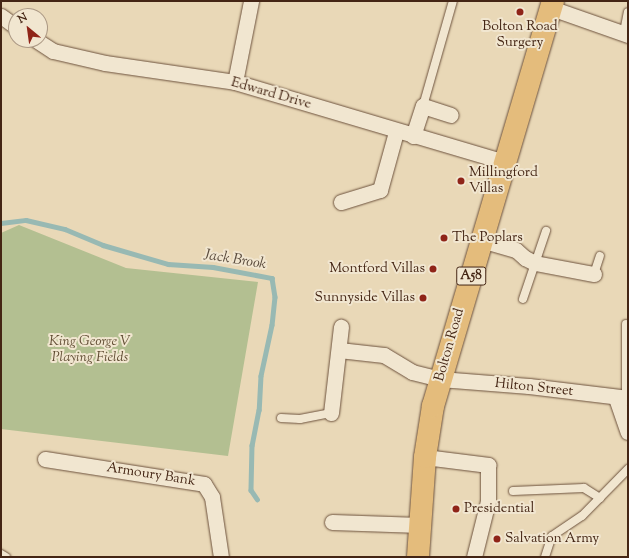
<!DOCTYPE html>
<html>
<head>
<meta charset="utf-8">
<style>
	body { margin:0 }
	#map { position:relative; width:629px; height:558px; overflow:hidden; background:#e9d8b7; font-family:"Sorts Mill Goudy",serif }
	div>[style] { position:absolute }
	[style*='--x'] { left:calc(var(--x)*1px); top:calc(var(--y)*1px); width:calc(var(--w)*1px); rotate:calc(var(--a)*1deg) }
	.green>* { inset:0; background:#b3bf91 }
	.stream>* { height:4.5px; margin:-2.25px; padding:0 2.25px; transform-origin:2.25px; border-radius:2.25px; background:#98b9b3 }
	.roads { filter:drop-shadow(0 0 1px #6d523d) drop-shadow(0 0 1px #6d523d) }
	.service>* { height:8px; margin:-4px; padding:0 4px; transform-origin:4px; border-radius:4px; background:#f1e6d0 }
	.minor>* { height:15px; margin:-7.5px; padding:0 7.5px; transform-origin:7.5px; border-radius:7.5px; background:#f1e6d0 }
	.primary>* { height:22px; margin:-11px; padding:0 11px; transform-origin:11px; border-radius:11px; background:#e4bc7c }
	.dots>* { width:11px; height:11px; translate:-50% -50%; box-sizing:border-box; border:2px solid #f1e6d0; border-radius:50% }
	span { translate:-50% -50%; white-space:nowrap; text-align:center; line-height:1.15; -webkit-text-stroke:4px #f1e6d0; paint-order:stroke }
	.shield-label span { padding:1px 3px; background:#f1e6d0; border:1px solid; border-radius:3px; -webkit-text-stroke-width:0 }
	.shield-label { font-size:13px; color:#442514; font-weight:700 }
	.poi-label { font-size:14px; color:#442514 }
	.left { translate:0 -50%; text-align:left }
	.right { translate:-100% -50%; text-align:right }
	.street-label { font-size:14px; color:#442514 }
	.park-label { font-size:14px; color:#604c33; font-style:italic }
	.water-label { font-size:15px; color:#594a3c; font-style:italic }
	.frame { position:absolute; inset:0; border:2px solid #442514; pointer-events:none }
	.north { position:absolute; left:8px; top:8px; width:40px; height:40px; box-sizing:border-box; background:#f1e6d0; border:1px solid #ac9985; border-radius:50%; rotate:331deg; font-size:11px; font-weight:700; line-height:16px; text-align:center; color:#442514 }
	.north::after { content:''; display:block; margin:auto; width:14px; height:18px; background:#8f2418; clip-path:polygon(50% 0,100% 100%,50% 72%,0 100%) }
</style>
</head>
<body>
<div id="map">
	<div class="green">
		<div style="clip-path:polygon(19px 225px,126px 268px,258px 282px,228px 456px,1px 429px,1px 233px)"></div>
	</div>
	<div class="stream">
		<div style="--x:1;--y:223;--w:25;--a:-7"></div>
		<div style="--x:26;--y:220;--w:40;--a:13"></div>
		<div style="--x:65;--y:229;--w:41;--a:22.8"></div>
		<div style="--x:103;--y:245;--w:68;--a:16.3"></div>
		<div style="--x:168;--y:264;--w:45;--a:3.8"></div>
		<div style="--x:213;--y:267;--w:60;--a:10.6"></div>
		<div style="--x:272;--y:278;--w:19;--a:81"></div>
		<div style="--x:275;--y:297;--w:28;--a:96"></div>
		<div style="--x:272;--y:325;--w:52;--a:102.2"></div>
		<div style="--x:261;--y:376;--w:34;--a:93"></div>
		<div style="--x:259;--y:410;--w:36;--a:101"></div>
		<div style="--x:252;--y:445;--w:45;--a:91.3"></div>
		<div style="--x:251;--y:490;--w:11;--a:56"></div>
	</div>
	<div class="roads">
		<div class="service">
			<div style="--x:624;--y:32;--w:20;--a:-79"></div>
			<div style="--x:423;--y:106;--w:109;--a:-74.1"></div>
			<div style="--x:594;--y:274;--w:19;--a:-72"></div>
			<div style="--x:523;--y:299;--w:72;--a:-71.3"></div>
			<div style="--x:626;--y:324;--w:74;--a:90"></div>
			<div style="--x:281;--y:418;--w:19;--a:3"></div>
			<div style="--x:300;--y:419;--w:32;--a:-11"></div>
			<div style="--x:513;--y:491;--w:71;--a:-2.4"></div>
			<div style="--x:584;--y:488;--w:19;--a:32"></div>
			<div style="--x:1;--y:554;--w:6;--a:31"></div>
			<div style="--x:545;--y:557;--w:22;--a:-72"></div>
			<div style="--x:552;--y:536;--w:36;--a:-34"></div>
			<div style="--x:582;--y:516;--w:66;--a:-45.6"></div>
		</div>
		<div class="minor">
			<div style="--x:551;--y:8;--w:82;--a:19.3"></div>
			<div style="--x:1;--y:16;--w:19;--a:36"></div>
			<div style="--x:36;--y:40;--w:20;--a:33"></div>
			<div style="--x:53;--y:51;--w:53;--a:13"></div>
			<div style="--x:105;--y:63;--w:131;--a:8.3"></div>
			<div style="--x:235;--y:82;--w:282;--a:16.5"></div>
			<div style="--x:235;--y:82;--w:83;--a:-78.8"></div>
			<div style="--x:413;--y:136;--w:32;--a:-72"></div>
			<div style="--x:423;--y:106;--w:29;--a:18"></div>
			<div style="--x:341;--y:202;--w:41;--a:-17.1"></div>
			<div style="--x:380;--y:190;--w:60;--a:-74.6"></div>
			<div style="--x:481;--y:240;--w:36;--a:16"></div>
			<div style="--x:516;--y:250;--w:12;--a:42"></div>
			<div style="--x:525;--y:258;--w:11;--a:27"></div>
			<div style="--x:535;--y:263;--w:60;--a:10.6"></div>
			<div style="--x:339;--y:350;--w:45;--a:6.3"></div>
			<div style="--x:384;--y:355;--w:33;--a:31"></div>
			<div style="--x:412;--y:372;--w:29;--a:14"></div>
			<div style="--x:440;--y:379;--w:89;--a:4.5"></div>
			<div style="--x:529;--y:386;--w:100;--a:6.9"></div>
			<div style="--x:616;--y:398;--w:36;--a:71"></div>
			<div style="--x:331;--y:413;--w:87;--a:-83.4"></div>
			<div style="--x:425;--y:457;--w:64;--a:7.2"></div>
			<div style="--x:488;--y:465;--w:36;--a:90"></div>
			<div style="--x:488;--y:501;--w:58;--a:104"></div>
			<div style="--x:45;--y:459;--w:161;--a:8.9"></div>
			<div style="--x:204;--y:484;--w:15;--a:58"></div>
			<div style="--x:212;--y:497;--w:61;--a:81.5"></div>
			<div style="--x:332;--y:522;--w:88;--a:2"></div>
		</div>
		<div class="primary">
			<div style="--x:418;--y:557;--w:100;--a:-86"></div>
			<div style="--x:425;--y:457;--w:52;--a:-81.1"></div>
			<div style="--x:433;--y:406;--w:422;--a:-73.5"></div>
		</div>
	</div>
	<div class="dots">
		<div style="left:520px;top:12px;background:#8f2418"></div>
		<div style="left:461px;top:181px;background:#8f2418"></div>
		<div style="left:444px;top:238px;background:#8f2418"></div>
		<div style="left:433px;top:269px;background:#8f2418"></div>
		<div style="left:423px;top:298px;background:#8f2418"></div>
		<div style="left:456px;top:509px;background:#8f2418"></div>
		<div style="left:497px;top:539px;background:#8f2418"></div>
	</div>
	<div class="shield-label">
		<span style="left:471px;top:276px">A58</span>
	</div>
	<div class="poi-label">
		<span style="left:520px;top:35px">Bolton Road<br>Surgery</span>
		<span class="left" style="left:469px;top:181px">Millingford<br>Villas</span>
		<span class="left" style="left:452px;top:238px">The Poplars</span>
		<span class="right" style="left:425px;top:269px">Montford Villas</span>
		<span class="right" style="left:415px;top:298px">Sunnyside Villas</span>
		<span class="left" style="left:464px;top:509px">Presidential</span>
		<span class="left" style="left:505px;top:539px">Salvation Army</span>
	</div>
	<div class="street-label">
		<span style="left:271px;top:94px;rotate:16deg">Edward Drive</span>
		<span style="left:450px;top:345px;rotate:-74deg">Bolton Road</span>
		<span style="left:534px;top:388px;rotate:6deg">Hilton Street</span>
		<span style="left:151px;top:475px;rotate:9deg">Armoury Bank</span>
	</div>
	<div class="park-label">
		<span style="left:90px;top:350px">King George V<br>Playing Fields</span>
	</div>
	<div class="water-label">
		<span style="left:235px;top:260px;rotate:9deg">Jack Brook</span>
	</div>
	<div class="frame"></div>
	<div class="north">N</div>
</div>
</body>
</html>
